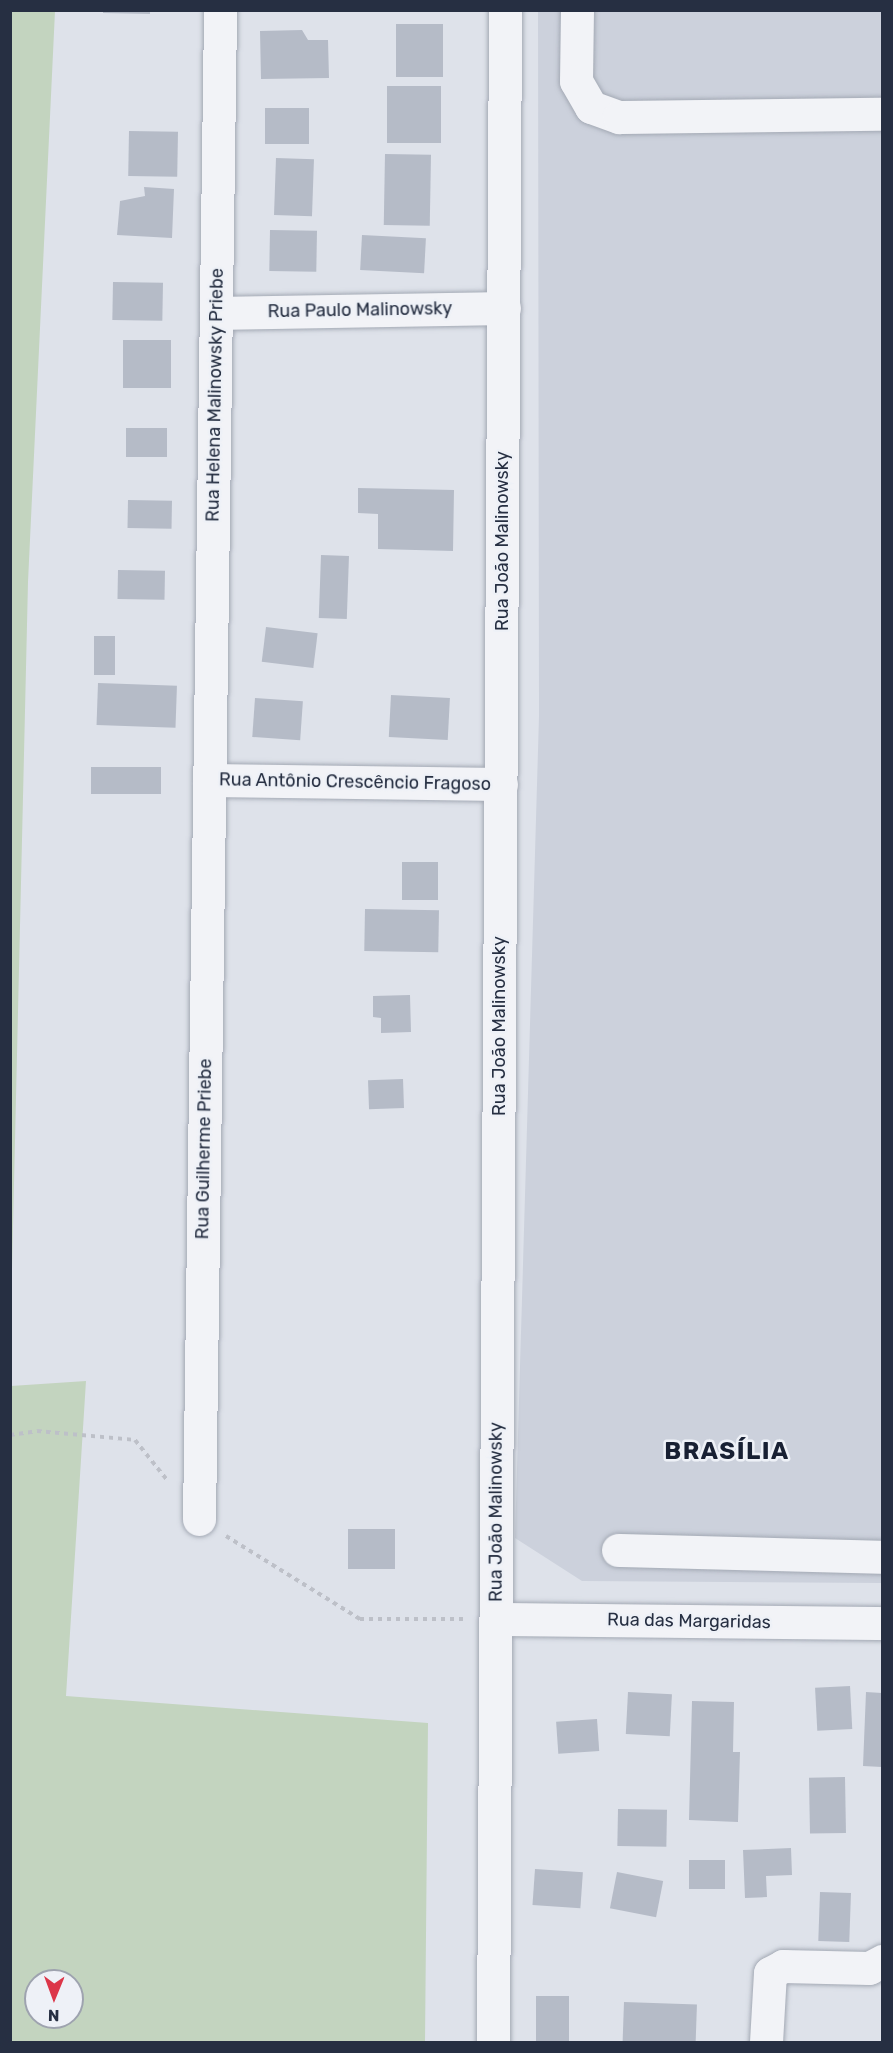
<!DOCTYPE html>
<html>
<head>
<meta charset="utf-8">
<style>
	body { margin:0 }
	#map { position:relative; width:893px; height:2053px; overflow:hidden; background:#dee2ea; font-family:Rubik,sans-serif }
	div>[style] { position:absolute }
	[style*='--x'] { left:calc(var(--x)*1px); top:calc(var(--y)*1px); width:calc(var(--w)*1px); rotate:calc(var(--a)*1deg) }
	.built>* { inset:0; background:#ccd1dc }
	.green>* { inset:0; background:#c3d4bf }
	.building>* { inset:0; background:#b5bbc7; transform-origin:0 0 }
	.path>* { height:4px; margin-top:-2px; transform-origin:0; background:repeating-linear-gradient(90deg,#bdc0c8 0 4.5px,transparent 0 9px) }
	.roads { filter:drop-shadow(0 0 2px #a3a9b4) drop-shadow(0 0 2px #a3a9b4) }
	.minor>* { height:33px; margin:-16.5px; padding:0 16.5px; transform-origin:16.5px; border-radius:16.5px; background:#f2f3f7 }
	span { translate:-50% -50%; white-space:nowrap; text-align:center; line-height:1.15; -webkit-text-stroke:5px #eef1f7; paint-order:stroke }
	.street-label { font-size:18px; color:#262f42 }
	.district-label { font-size:24px; color:#182033; font-weight:700; letter-spacing:1.5px }
	.frame { position:absolute; inset:0; border:12px solid #262f42; pointer-events:none }
	.north { position:absolute; left:24px; top:1969px; width:60px; height:60px; box-sizing:border-box; background:#eef1f7; border:2px solid #9ea3af; border-radius:50%; rotate:181deg; font-size:16px; font-weight:700; line-height:24px; text-align:center; color:#262f42 }
	.north::after { content:''; display:block; margin:auto; width:21px; height:27px; background:#dc3649; clip-path:polygon(50% 0,100% 100%,50% 72%,0 100%) }
</style>
</head>
<body>
<div id="map">
	<div class="built">
		<div style="clip-path:polygon(538px 11px,882px 11px,882px 1583px,582px 1581px,515px 1538px,539px 716px)"></div>
	</div>
	<div class="green">
		<div style="clip-path:polygon(55px 11px,28px 582px,11px 1313px,10px 11px)"></div>
		<div style="clip-path:polygon(evenodd,86px 1381px,66px 1696px,428px 1723px,425px 2042px,11px 2042px,11px 1386px,86px 1381px,36px 1981px,72px 1981px,72px 2017px,36px 2017px,36px 1981px)"></div>
	</div>
	<div class="building">
		<div style="clip-path:polygon(103px 10px,150px 10px,150px 14px,103px 13px)"></div>
		<div style="left:396px;top:24px;width:47px;height:53px"></div>
		<div style="clip-path:polygon(302px 30px,308px 40px,328px 40px,329px 78px,261px 79px,260px 31px)"></div>
		<div style="left:387px;top:86px;width:54px;height:57px"></div>
		<div style="left:309px;top:108px;width:36px;height:44px;rotate:90deg"></div>
		<div style="left:129px;top:131px;width:49px;height:45px;rotate:1deg"></div>
		<div style="left:385px;top:154px;width:46px;height:71px;rotate:1deg"></div>
		<div style="left:276px;top:158px;width:38px;height:57px;rotate:2deg"></div>
		<div style="clip-path:polygon(144px 187px,174px 189px,172px 238px,117px 235px,120px 201px,145px 196px)"></div>
		<div style="left:270px;top:230px;width:47px;height:41px;rotate:1deg"></div>
		<div style="left:362px;top:235px;width:64px;height:35px;rotate:3deg"></div>
		<div style="left:113px;top:282px;width:50px;height:38px;rotate:1deg"></div>
		<div style="left:123px;top:340px;width:48px;height:48px"></div>
		<div style="left:126px;top:428px;width:41px;height:29px"></div>
		<div style="clip-path:polygon(358px 488px,454px 490px,453px 551px,378px 549px,378px 514px,358px 513px)"></div>
		<div style="left:128px;top:500px;width:44px;height:28px;rotate:1deg"></div>
		<div style="left:321px;top:555px;width:28px;height:63px;rotate:2deg"></div>
		<div style="left:118px;top:570px;width:47px;height:29px;rotate:1deg"></div>
		<div style="left:266px;top:627px;width:52px;height:35px;rotate:7deg"></div>
		<div style="left:94px;top:636px;width:21px;height:39px"></div>
		<div style="left:98px;top:683px;width:79px;height:42px;rotate:2deg"></div>
		<div style="left:391px;top:695px;width:59px;height:42px;rotate:3deg"></div>
		<div style="left:255px;top:698px;width:48px;height:39px;rotate:4deg"></div>
		<div style="left:91px;top:767px;width:70px;height:27px"></div>
		<div style="left:402px;top:862px;width:36px;height:38px"></div>
		<div style="left:365px;top:909px;width:74px;height:42px;rotate:1deg"></div>
		<div style="clip-path:polygon(410px 995px,411px 1032px,381px 1033px,381px 1018px,373px 1017px,373px 996px)"></div>
		<div style="left:403px;top:1079px;width:29px;height:35px;rotate:88deg"></div>
		<div style="left:348px;top:1529px;width:47px;height:40px"></div>
		<div style="left:850px;top:1686px;width:43px;height:35px;rotate:87deg"></div>
		<div style="left:628px;top:1692px;width:44px;height:42px;rotate:3deg"></div>
		<div style="clip-path:polygon(866px 1692px,882px 1693px,882px 1767px,863px 1766px)"></div>
		<div style="clip-path:polygon(692px 1701px,734px 1702px,733px 1752px,740px 1752px,738px 1822px,689px 1820px)"></div>
		<div style="left:597px;top:1719px;width:32px;height:41px;rotate:86deg"></div>
		<div style="left:845px;top:1777px;width:56px;height:36px;rotate:89deg"></div>
		<div style="left:618px;top:1809px;width:49px;height:37px;rotate:1deg"></div>
		<div style="clip-path:polygon(791px 1848px,792px 1875px,766px 1876px,767px 1897px,745px 1898px,743px 1850px)"></div>
		<div style="left:689px;top:1860px;width:36px;height:29px"></div>
		<div style="left:535px;top:1869px;width:48px;height:36px;rotate:4deg"></div>
		<div style="left:617px;top:1872px;width:47px;height:37px;rotate:11deg"></div>
		<div style="left:820px;top:1892px;width:31px;height:49px;rotate:2deg"></div>
		<div style="left:536px;top:1996px;width:33px;height:46px"></div>
		<div style="left:624px;top:2002px;width:73px;height:40px;rotate:2deg"></div>
	</div>
	<div class="path">
		<div style="--x:10;--y:1435;--w:27;--a:-8"></div>
		<div style="--x:37;--y:1431;--w:98;--a:5.2"></div>
		<div style="--x:135;--y:1440;--w:51;--a:51.3"></div>
		<div style="--x:226;--y:1536;--w:158;--a:31.8"></div>
		<div style="--x:360;--y:1619;--w:105;--a:0"></div>
	</div>
	<div class="roads">
		<div class="minor">
			<div style="--x:577;--y:10;--w:71;--a:90.8"></div>
			<div style="--x:576;--y:81;--w:30;--a:60"></div>
			<div style="--x:591;--y:107;--w:30;--a:20"></div>
			<div style="--x:619;--y:117;--w:263;--a:-0.7"></div>
			<div style="--x:216;--y:313;--w:288;--a:-1"></div>
			<div style="--x:209;--y:780;--w:292;--a:0.8"></div>
			<div style="--x:199;--y:1519;--w:1509;--a:-89.2"></div>
			<div style="--x:618;--y:1550;--w:264;--a:1.5"></div>
			<div style="--x:496;--y:1619;--w:386;--a:0.6"></div>
			<div style="--x:493;--y:2042;--w:2032;--a:-89.66"></div>
			<div style="--x:766;--y:2042;--w:69;--a:-86.7"></div>
			<div style="--x:770;--y:1973;--w:15;--a:-28"></div>
			<div style="--x:783;--y:1966;--w:86;--a:1.3"></div>
			<div style="--x:869;--y:1968;--w:15;--a:-28"></div>
		</div>
	</div>
	<div class="street-label">
		<span style="left:360px;top:310px;rotate:-1deg">Rua Paulo Malinowsky</span>
		<span style="left:215px;top:395px;rotate:-89deg">Rua Helena Malinowsky Priebe</span>
		<span style="left:502px;top:541px;rotate:-90deg">Rua João Malinowsky</span>
		<span style="left:355px;top:782px;rotate:1deg">Rua Antônio Crescêncio Fragoso</span>
		<span style="left:499px;top:1026px;rotate:-90deg">Rua João Malinowsky</span>
		<span style="left:204px;top:1149px;rotate:-89deg">Rua Guilherme Priebe</span>
		<span style="left:496px;top:1512px;rotate:-90deg">Rua João Malinowsky</span>
		<span style="left:689px;top:1621px;rotate:1deg">Rua das Margaridas</span>
	</div>
	<div class="district-label">
		<span style="left:727px;top:1452px">BRASÍLIA</span>
	</div>
	<div class="frame"></div>
	<div class="north">N</div>
</div>
</body>
</html>
